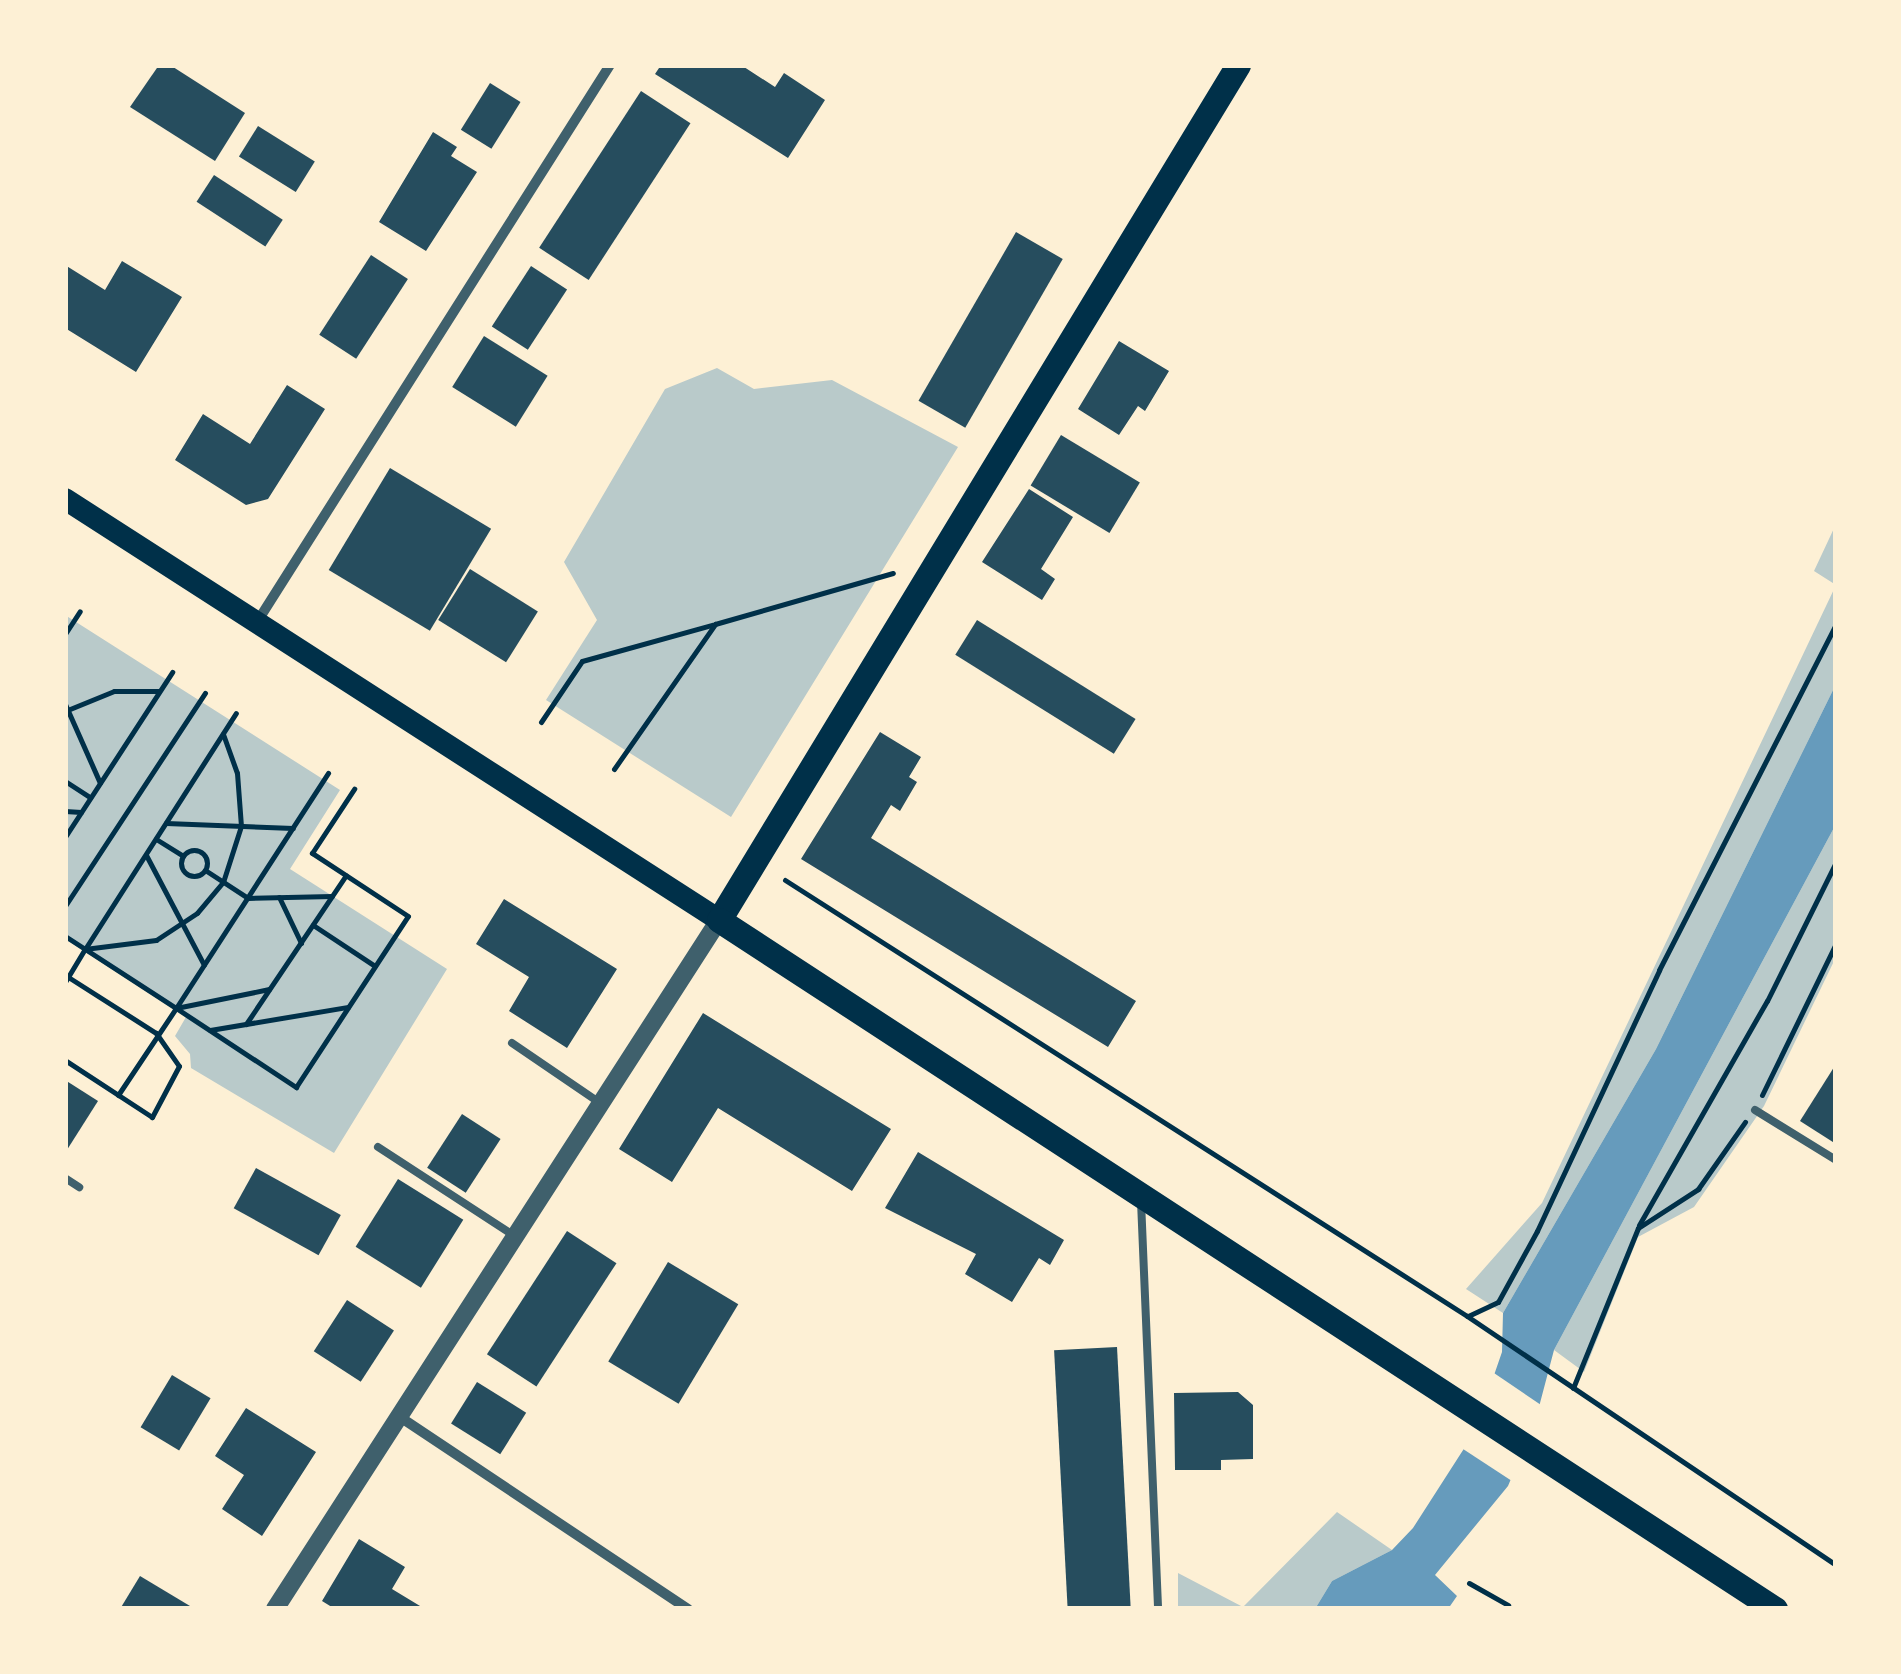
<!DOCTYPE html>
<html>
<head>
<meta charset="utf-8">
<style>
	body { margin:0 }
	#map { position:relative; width:1901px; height:1674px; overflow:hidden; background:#fdf0d5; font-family:"IBM Plex Sans",sans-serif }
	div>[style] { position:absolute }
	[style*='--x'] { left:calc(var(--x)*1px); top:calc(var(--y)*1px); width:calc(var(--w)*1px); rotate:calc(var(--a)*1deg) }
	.green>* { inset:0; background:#b9caca }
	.water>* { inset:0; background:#669bbc }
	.pier>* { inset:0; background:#fdf0d5 }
	.building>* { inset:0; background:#264d5e; transform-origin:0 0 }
	.path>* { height:5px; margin:-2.5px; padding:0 2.5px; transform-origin:2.5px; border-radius:2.5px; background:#003049 }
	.path>.ring { margin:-2.5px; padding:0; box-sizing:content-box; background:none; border:5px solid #003049; border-radius:50% }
	.service>* { height:8px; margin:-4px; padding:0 4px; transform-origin:4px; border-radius:4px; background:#3f606c }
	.minor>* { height:10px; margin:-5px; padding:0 5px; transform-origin:5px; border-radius:5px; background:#3f606c }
	.tertiary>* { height:18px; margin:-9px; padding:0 9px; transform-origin:9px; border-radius:9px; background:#3f606c }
	.primary>* { height:22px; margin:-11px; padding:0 11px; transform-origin:11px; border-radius:11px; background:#003049 }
	.trunk>* { height:25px; margin:-12.5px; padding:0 12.5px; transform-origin:12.5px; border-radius:12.5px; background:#003049 }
	span { translate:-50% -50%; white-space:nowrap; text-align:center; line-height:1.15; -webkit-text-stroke:8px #fdf0d5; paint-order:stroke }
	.frame { position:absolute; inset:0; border:68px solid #fdf0d5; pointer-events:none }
</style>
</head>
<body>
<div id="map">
	<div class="green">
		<div style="clip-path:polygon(717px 368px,754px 389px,832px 380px,958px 447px,731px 817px,546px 700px,597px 620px,564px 562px,665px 389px)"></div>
		<div style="clip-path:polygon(1836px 524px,1836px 684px,1656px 1049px,1503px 1313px,1466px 1289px,1542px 1203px,1836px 585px,1814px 571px)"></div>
		<div style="clip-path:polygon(65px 615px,340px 790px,290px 869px,447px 969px,334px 1153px,191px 1068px,190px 1054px,175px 1036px,186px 1017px,65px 939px)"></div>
		<div style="clip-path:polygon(1836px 824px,1836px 957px,1764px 1106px,1694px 1207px,1638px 1237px,1584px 1372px,1554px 1350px)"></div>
		<div style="clip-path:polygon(1337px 1512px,1392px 1550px,1332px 1581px,1315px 1609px,1178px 1609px,1178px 1573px,1243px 1607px)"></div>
	</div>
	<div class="water">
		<div style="clip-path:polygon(1836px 684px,1836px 824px,1554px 1350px,1535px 1422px,1508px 1486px,1435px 1575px,1457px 1596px,1448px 1609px,1315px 1609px,1332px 1581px,1392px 1550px,1413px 1528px,1474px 1433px,1502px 1352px,1503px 1313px,1656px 1049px)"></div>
	</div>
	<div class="pier">
		<div style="clip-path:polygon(1491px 1371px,1544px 1407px,1515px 1483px,1460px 1447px)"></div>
	</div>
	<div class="building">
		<div style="clip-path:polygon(159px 65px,170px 65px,245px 113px,215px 161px,130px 107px)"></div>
		<div style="clip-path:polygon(661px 65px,741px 65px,775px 87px,784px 73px,825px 100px,788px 158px,655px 74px)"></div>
		<div style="left:490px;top:83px;width:36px;height:55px;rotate:32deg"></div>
		<div style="left:641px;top:91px;width:59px;height:187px;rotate:33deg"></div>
		<div style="left:258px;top:126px;width:67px;height:36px;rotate:32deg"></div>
		<div style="clip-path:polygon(433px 132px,457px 147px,451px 156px,477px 172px,426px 251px,379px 222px)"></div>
		<div style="left:214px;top:175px;width:82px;height:32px;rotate:33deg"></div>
		<div style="left:1016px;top:232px;width:54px;height:195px;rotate:30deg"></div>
		<div style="left:371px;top:255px;width:44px;height:95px;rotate:33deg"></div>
		<div style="clip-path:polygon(122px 261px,182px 297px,136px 372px,65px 328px,65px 265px,105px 290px)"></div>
		<div style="left:531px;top:266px;width:43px;height:72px;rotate:33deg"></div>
		<div style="left:484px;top:336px;width:75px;height:60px;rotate:32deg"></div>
		<div style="clip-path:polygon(1119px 341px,1169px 371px,1145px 411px,1138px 406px,1119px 435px,1078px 409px)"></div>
		<div style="clip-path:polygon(287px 385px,325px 409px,268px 499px,246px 505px,175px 460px,203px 414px,250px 444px)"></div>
		<div style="left:1061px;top:435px;width:92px;height:59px;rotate:31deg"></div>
		<div style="left:390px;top:468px;width:118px;height:119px;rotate:31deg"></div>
		<div style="clip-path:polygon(1029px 489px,1073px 517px,1041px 569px,1055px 579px,1042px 600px,982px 562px)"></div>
		<div style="left:470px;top:569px;width:80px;height:60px;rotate:32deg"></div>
		<div style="left:977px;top:620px;width:187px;height:41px;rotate:32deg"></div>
		<div style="clip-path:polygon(880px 732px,921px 757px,909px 777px,917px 782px,900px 811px,891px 805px,871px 838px,1136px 1001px,1108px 1047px,801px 859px)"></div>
		<div style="clip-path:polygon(504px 899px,617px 969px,567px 1048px,509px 1011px,529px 977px,476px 944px)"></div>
		<div style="clip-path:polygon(703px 1013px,891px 1129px,852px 1191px,718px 1108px,672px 1182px,619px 1149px)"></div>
		<div style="clip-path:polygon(1836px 1064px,1836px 1144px,1800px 1121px)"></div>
		<div style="clip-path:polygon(65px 1080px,98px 1101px,65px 1153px)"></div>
		<div style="left:462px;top:1114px;width:46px;height:64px;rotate:33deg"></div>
		<div style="clip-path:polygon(918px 1152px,1064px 1240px,1050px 1265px,1039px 1258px,1012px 1302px,965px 1274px,976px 1254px,885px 1208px)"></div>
		<div style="left:256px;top:1168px;width:97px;height:46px;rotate:29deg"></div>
		<div style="left:398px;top:1179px;width:77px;height:80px;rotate:32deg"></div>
		<div style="left:567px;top:1231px;width:59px;height:147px;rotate:33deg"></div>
		<div style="left:668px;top:1262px;width:82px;height:116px;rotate:31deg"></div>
		<div style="left:347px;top:1300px;width:56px;height:61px;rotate:33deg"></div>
		<div style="left:1117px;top:1347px;width:262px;height:63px;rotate:87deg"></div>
		<div style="left:172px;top:1375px;width:45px;height:61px;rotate:31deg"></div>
		<div style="left:477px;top:1382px;width:58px;height:49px;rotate:32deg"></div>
		<div style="clip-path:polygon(1238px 1392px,1253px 1405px,1253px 1459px,1221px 1460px,1221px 1470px,1175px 1470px,1174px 1393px)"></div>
		<div style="clip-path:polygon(246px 1408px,316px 1452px,262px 1536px,222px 1509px,244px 1475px,215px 1456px)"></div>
		<div style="clip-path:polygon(359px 1539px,405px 1567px,392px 1589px,425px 1609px,335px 1609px,322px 1601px)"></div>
		<div style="clip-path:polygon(140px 1576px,195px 1609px,120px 1609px)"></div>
	</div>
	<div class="path">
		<div style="--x:65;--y:634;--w:27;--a:-57"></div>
		<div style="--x:65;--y:704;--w:86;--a:66.1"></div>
		<div style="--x:65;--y:711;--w:53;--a:-22.2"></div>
		<div style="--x:114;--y:691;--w:44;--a:0"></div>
		<div style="--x:541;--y:722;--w:73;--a:-56.1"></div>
		<div style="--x:582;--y:661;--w:135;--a:-15.5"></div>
		<div style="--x:223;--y:734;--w:41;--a:70.3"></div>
		<div style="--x:237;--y:773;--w:53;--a:85.7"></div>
		<div style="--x:241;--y:826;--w:59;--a:107.8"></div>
		<div style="--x:223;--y:882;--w:40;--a:130"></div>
		<div style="--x:197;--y:913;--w:49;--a:146.6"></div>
		<div style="--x:156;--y:940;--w:72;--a:172.8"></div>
		<div style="--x:85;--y:949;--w:280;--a:-57.4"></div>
		<div style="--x:614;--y:769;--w:177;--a:-55.1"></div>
		<div style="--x:715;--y:624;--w:185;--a:-16"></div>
		<div style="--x:65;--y:781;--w:30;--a:33"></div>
		<div style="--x:65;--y:811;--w:16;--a:4"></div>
		<div style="--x:166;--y:823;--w:127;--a:2.3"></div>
		<div style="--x:65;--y:837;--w:197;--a:-57"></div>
		<div style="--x:156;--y:839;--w:32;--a:32"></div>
		<div class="ring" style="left:181px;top:850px;width:21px;height:21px"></div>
		<div style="--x:146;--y:855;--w:124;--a:62.2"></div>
		<div style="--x:205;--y:870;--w:51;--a:33.1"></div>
		<div style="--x:248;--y:898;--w:84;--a:-1.4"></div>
		<div style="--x:785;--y:880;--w:809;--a:32.59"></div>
		<div style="--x:1467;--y:1316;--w:445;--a:34"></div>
		<div style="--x:279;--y:897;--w:51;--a:64.4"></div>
		<div style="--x:65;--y:906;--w:255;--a:-56.7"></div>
		<div style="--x:313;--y:925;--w:74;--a:33.5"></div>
		<div style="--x:65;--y:936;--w:132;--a:33"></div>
		<div style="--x:176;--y:1008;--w:280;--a:-57.1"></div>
		<div style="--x:65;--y:975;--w:108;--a:32.5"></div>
		<div style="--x:156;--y:1033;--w:40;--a:55.1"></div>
		<div style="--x:179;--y:1066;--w:58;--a:117.9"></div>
		<div style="--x:152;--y:1117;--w:104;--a:-146.8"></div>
		<div style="--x:65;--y:982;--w:39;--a:-59"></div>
		<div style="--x:176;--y:1008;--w:144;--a:33.4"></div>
		<div style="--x:296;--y:1087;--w:204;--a:-56.8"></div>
		<div style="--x:408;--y:916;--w:115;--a:-146.7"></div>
		<div style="--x:312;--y:853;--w:77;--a:-56.7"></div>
		<div style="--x:246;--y:1024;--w:179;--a:-56.1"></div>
		<div style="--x:210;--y:1030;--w:140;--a:-9.5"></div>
		<div style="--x:118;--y:1095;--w:105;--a:-56.3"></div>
		<div style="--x:176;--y:1008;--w:95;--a:-11.5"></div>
		<div style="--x:1762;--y:1095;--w:169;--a:-64"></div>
		<div style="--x:1639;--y:1225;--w:258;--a:-60.3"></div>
		<div style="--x:1767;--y:1001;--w:155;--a:-63.6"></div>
		<div style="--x:1468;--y:1316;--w:33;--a:-25"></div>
		<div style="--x:1498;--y:1302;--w:81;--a:-61.2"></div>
		<div style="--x:1537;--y:1231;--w:288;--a:-64.9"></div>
		<div style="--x:1659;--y:970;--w:389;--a:-62.9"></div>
		<div style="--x:1573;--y:1388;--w:173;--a:-67.9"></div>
		<div style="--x:1638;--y:1228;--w:72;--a:-33"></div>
		<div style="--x:1698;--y:1189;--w:82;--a:-55"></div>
		<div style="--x:1469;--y:1583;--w:45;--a:29.4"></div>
	</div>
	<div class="service">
		<div style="--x:512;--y:1043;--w:107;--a:34.3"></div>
		<div style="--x:1755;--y:1110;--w:95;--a:31.7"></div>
		<div style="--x:378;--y:1147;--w:161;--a:33.1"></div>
		<div style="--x:65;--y:1178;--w:17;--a:33"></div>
		<div style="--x:1141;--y:1201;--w:408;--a:87.6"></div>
	</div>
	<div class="minor">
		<div style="--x:257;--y:622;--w:659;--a:-57.64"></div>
		<div style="--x:400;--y:1417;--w:346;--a:33.7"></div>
	</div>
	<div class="tertiary">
		<div style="--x:275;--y:1609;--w:820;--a:-57.2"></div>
	</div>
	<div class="primary">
		<div style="--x:65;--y:499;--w:778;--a:32.77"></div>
	</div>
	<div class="trunk">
		<div style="--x:1238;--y:65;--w:1000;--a:121.26"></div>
		<div style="--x:719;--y:920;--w:1261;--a:33.12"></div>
	</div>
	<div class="frame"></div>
</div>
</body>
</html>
